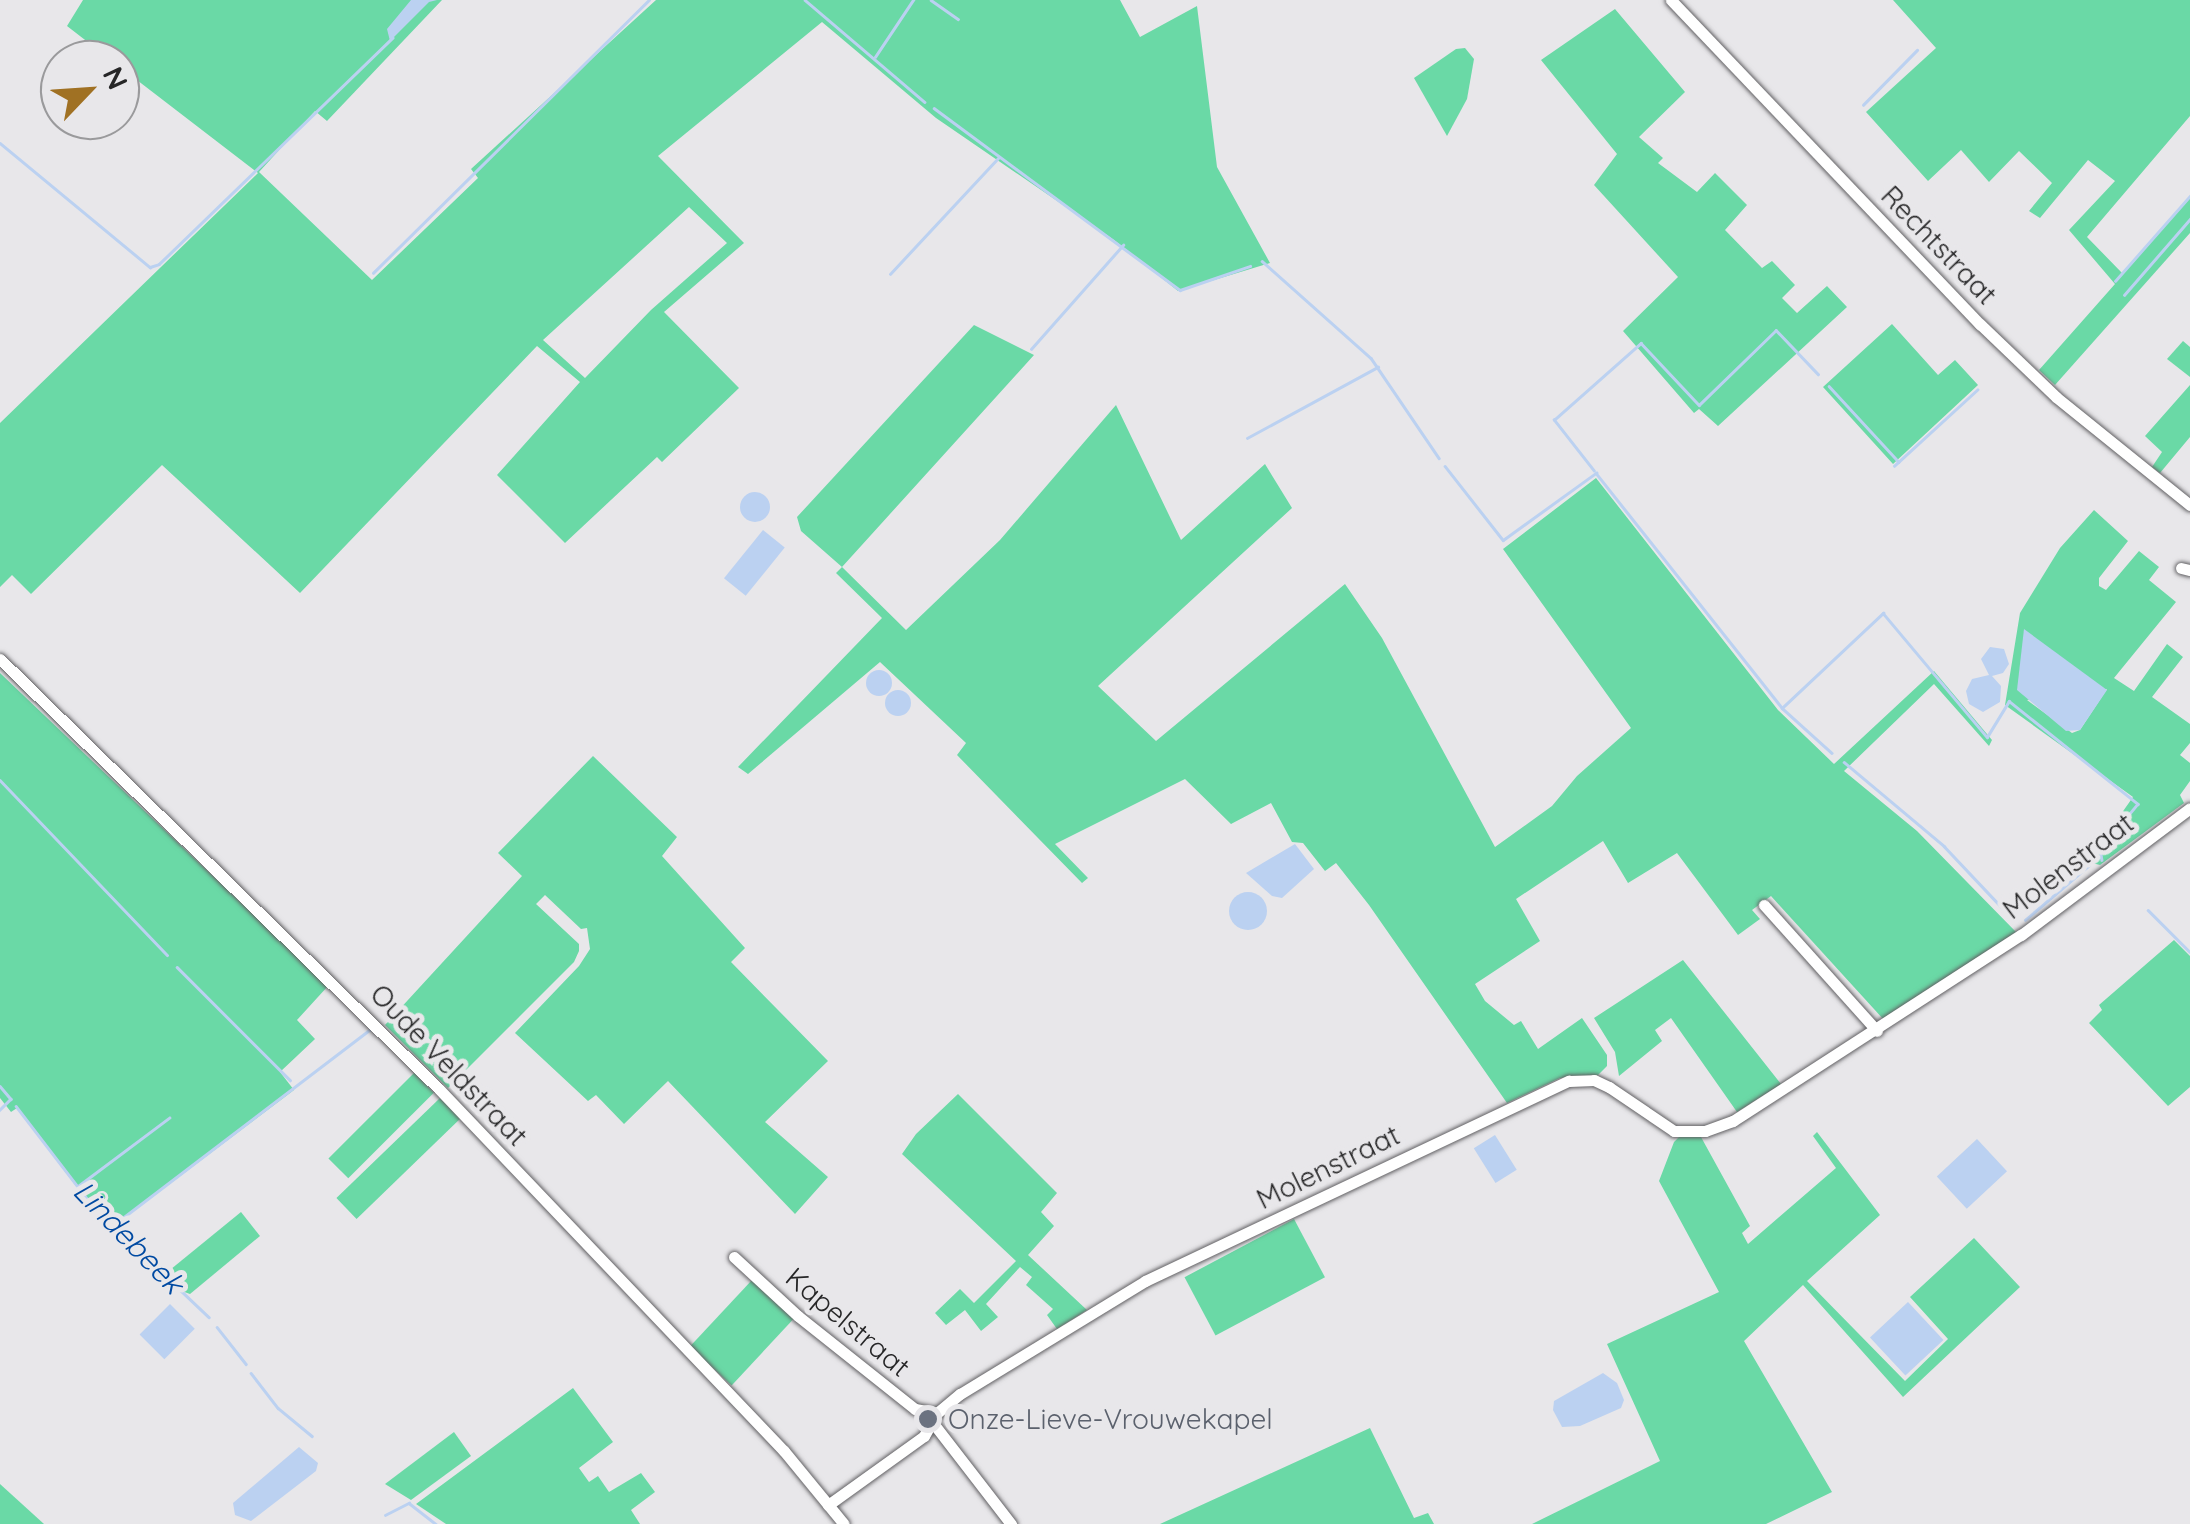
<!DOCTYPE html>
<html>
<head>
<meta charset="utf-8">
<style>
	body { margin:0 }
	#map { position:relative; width:2190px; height:1524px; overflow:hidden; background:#e8e7ea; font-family:Quicksand,sans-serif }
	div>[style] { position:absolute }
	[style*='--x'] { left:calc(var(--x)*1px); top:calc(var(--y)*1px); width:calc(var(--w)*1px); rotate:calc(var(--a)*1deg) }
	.green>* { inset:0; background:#6ad9a6; transform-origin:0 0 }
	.water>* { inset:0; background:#bbd1f1; transform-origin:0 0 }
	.round { border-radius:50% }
	.stream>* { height:2.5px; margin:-1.25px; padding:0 1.25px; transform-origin:1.25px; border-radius:1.25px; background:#bbd1f1 }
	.roads { filter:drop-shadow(0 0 2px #616063) drop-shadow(0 0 2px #616063) }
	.minor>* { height:11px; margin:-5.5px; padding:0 5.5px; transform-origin:5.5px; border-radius:5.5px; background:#fff }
	.dots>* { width:28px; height:28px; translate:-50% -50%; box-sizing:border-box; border:5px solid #e8e7ea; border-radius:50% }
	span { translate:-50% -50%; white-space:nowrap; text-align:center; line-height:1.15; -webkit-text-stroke:10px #e8e7ea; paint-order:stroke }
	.street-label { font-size:28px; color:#262627 }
	.worship-label { font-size:28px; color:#5b616d }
	.left { translate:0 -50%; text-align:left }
	.water-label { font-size:30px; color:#004aa2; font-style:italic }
	.north { position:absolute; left:40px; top:40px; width:100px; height:100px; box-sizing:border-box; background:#e8e7ea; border:2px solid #9a9a9c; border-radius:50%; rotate:65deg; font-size:28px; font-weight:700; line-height:40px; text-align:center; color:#262627 }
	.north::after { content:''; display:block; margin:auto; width:35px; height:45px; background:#a07123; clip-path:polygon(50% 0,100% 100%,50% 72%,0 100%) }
</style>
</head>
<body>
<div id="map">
	<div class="green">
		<div style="clip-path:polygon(evenodd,83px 0,442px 0,327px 121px,315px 111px,259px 172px,372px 280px,478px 178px,471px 169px,656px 0,1120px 0,1140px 37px,1197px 6px,1217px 167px,1270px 263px,1178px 291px,1114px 240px,936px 118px,822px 22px,658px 156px,744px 243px,664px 312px,739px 388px,662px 462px,657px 457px,565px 543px,497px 475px,580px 382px,537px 346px,300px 593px,162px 465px,31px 594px,12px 575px,0 587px,0 423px,258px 173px,120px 67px,120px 60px,111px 60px,67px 26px,83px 0,689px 207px,727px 243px,651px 310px,585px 378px,543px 340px,689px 207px)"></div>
		<div style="clip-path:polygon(1893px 0,2190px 0,2190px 116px,2087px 237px,2123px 274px,2190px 198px,2190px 233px,2055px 385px,2039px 370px,2115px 284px,2069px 230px,2115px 181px,2088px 160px,2040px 218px,2029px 211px,2052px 183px,2019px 151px,1989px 182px,1961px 150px,1928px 181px,1866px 112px,1936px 48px)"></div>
		<div style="clip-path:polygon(1615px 9px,1685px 92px,1639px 137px,1663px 158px,1658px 163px,1697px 192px,1715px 173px,1747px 205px,1725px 230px,1762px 268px,1772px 261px,1795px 285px,1782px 298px,1797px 313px,1827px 286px,1847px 307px,1718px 426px,1699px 409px,1694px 413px,1623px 331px,1678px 277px,1594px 185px,1617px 154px,1541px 60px)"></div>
		<div style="clip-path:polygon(1465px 48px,1474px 59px,1467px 99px,1447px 136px,1414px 78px,1456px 49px)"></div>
		<div style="clip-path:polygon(1892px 324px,1938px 375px,1955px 360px,1978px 385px,1893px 464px,1823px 387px)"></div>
		<div style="clip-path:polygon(974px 325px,1034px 355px,842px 567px,906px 630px,1000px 540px,1116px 405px,1181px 540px,1265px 464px,1292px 508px,1098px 686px,1156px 741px,1345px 584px,1382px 638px,1495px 847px,1552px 806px,1577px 776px,1631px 728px,1503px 549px,1596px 478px,1778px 710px,1834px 764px,1934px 671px,1992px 740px,1989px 746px,1934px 684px,1844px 771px,1917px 831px,2016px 932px,1884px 1020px,1771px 896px,1752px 910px,1760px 919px,1738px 935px,1677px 853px,1628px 883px,1603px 841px,1516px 899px,1540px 941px,1475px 984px,1485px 1001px,1514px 1025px,1521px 1021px,1538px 1049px,1582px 1018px,1607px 1055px,1607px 1066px,1598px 1075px,1560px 1078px,1507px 1103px,1369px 905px,1336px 863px,1325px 871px,1303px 843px,1292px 842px,1271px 803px,1231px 824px,1185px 779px,1055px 844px,1088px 878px,1082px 883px,957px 755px,966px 743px,880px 662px,748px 774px,738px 767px,882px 618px,836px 573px,842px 567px,801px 531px,797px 517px)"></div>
		<div style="clip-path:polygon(2183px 341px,2190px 347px,2190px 377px,2167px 359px)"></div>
		<div style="clip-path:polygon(2190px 385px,2190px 437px,2160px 473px,2152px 467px,2162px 452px,2145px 436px)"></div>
		<div style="clip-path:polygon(evenodd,2094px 510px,2128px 541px,2099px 578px,2099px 586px,2106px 590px,2139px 551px,2159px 567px,2149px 580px,2176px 602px,2114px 678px,2134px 691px,2167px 644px,2183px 657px,2152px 697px,2190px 724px,2190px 743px,2180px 755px,2190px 763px,2190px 781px,2180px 795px,2184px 803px,2100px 865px,2092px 863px,2093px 854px,2133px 797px,2005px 705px,2020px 613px,2060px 548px,2094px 510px,2107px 689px,2080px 730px,2072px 733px,2027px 700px,2107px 689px)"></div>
		<div style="clip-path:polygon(0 673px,328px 986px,297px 1020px,315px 1039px,280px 1072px,294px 1090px,114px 1226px,79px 1190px,17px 1108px,11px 1112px,0 1098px)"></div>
		<div style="clip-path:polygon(593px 756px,677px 837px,662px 856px,745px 948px,731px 962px,828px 1061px,765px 1122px,828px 1177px,795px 1214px,668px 1081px,624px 1124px,596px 1095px,588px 1101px,515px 1033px,579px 966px,590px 949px,587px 928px,581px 929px,545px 895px,536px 904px,579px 944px,579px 951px,574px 962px,448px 1088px,385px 1025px,522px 876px,498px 853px)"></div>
		<div style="clip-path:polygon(2174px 940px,2190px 956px,2190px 1087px,2168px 1106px,2089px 1023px,2102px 1010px,2099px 1005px)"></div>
		<div style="clip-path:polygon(1683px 960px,1781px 1084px,1737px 1112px,1671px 1018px,1655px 1030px,1662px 1041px,1619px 1076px,1615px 1052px,1594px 1018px)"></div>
		<div style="left:414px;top:1073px;width:28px;height:121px;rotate:45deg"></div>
		<div style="clip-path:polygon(958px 1094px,1057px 1193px,1041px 1212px,1054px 1226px,1028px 1255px,1087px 1310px,1057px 1329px,1047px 1315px,1053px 1309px,1026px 1285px,1032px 1277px,1020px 1267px,986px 1304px,998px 1317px,981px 1331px,965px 1310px,946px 1325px,935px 1313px,960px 1289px,974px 1303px,1016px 1261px,902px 1154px,916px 1134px)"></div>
		<div style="left:440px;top:1098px;width:29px;height:144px;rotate:46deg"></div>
		<div style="clip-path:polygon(1817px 1132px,1880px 1215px,1807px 1281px,1905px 1381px,1948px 1339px,1910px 1297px,1974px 1238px,2020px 1287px,1903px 1397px,1803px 1285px,1744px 1341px,1832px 1492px,1766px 1524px,1532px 1524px,1660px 1461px,1607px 1344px,1719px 1292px,1659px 1181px,1674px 1142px,1679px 1137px,1701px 1137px,1750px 1226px,1742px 1233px,1748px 1244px,1836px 1168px,1813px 1136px)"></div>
		<div style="clip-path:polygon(241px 1212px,260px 1236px,190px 1294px,179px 1290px,165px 1274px)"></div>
		<div style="left:1294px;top:1219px;width:66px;height:124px;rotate:62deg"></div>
		<div style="left:752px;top:1280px;width:57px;height:91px;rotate:43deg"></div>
		<div style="clip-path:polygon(573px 1388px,613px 1442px,579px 1468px,589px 1482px,598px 1476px,609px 1492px,641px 1473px,655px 1492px,631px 1510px,640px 1524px,446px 1524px,416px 1504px)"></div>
		<div style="clip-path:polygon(1370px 1428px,1414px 1518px,1428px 1513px,1434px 1524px,1160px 1524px)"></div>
		<div style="clip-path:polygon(454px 1432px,471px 1456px,411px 1500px,385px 1484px)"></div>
		<div style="clip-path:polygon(0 1484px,44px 1524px,0 1524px)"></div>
	</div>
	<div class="water">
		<div style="clip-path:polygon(411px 0,437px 0,429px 2px,390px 41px,387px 29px)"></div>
		<div class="round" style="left:740px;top:492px;width:30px;height:30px"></div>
		<div style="left:763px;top:530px;width:28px;height:62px;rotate:39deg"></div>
		<div style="clip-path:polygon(2024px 629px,2107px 690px,2080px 730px,2066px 731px,2017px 690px)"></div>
		<div style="clip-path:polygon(1990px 647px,2004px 649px,2009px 664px,2003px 673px,1992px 676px,2001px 686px,2000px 702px,1983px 712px,1969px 704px,1966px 691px,1972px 679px,1989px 675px,1981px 659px)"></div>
		<div class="round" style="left:866px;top:670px;width:26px;height:26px"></div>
		<div class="round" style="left:885px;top:690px;width:26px;height:26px"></div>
		<div style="clip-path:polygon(1295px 844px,1314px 869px,1282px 898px,1272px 896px,1246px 873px)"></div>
		<div class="round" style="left:1229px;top:892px;width:38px;height:38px"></div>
		<div style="left:1495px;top:1135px;width:41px;height:25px;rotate:58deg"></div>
		<div style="left:1977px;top:1139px;width:44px;height:55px;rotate:47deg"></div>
		<div style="left:1908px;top:1302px;width:52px;height:52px;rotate:47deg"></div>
		<div style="left:170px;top:1304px;width:35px;height:43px;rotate:45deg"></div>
		<div style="clip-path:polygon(1603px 1373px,1617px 1383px,1624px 1400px,1621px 1408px,1580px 1426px,1562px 1427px,1553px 1410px,1554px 1401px)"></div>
		<div style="clip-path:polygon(299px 1447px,318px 1463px,316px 1471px,251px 1521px,235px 1515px,233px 1503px)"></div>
	</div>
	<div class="stream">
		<div style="--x:805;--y:0;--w:157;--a:40.4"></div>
		<div style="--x:931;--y:0;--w:33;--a:35"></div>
		<div style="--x:875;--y:57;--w:69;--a:-56.3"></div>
		<div style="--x:1863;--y:105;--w:77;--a:-45.5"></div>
		<div style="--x:934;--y:108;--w:306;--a:36.5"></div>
		<div style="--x:1180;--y:290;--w:74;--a:-18.9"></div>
		<div style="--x:0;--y:143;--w:195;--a:39.6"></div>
		<div style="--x:150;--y:267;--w:9;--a:-18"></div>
		<div style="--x:159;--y:264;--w:325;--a:-44.1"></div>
		<div style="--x:1262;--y:261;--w:146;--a:41.7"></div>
		<div style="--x:1371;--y:358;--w:121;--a:55.8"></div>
		<div style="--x:373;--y:273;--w:388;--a:-44.7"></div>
		<div style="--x:890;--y:274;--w:158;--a:-47"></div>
		<div style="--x:2115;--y:281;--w:113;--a:-48.6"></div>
		<div style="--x:2124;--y:295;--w:101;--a:-49"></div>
		<div style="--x:1031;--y:349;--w:139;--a:-48.5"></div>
		<div style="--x:1829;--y:386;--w:103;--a:47.4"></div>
		<div style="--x:1247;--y:438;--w:149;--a:-28.5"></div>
		<div style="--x:1445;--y:466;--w:94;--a:51.9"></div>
		<div style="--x:1503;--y:540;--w:115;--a:-35.8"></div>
		<div style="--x:1596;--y:473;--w:300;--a:51.6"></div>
		<div style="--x:1782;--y:708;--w:139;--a:-43.2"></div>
		<div style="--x:1883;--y:613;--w:162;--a:50"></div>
		<div style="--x:1987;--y:737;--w:42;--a:-58.6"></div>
		<div style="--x:2009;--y:701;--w:165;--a:38.6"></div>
		<div style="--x:2138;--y:804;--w:60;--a:129.6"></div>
		<div style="--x:2100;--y:850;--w:10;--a:79"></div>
		<div style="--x:1894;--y:466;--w:113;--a:-42.5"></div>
		<div style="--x:1594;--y:471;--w:65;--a:-128.1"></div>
		<div style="--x:1554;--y:420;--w:116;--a:-41.5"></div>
		<div style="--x:1641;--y:343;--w:85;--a:46.9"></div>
		<div style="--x:1699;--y:405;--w:107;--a:-44.2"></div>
		<div style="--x:1776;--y:330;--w:61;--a:46.3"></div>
		<div style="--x:1782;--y:708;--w:67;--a:42"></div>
		<div style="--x:1844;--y:762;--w:131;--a:40"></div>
		<div style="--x:1944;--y:846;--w:98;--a:46.7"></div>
		<div style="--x:0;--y:780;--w:242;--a:46.3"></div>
		<div style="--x:2148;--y:910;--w:59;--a:45"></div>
		<div style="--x:2025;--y:920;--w:99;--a:-40.5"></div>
		<div style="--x:177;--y:967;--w:160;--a:45"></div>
		<div style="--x:0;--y:1086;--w:17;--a:50"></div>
		<div style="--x:11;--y:1099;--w:16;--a:135"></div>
		<div style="--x:16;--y:1106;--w:130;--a:52.5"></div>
		<div style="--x:95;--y:1209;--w:157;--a:43.5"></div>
		<div style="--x:78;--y:1186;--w:114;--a:-36.8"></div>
		<div style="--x:112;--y:1226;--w:327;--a:-37.3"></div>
		<div style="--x:217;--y:1327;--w:47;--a:51.9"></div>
		<div style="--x:251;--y:1373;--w:44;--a:52.4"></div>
		<div style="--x:278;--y:1408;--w:44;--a:39.5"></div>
		<div style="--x:385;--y:1515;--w:27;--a:-27"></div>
		<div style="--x:409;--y:1503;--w:34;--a:38"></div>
	</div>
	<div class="roads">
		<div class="minor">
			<div style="--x:1671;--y:0;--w:448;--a:46.4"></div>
			<div style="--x:1980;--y:324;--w:105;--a:43.8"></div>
			<div style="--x:2056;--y:397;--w:172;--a:38.9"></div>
			<div style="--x:2181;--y:568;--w:9;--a:13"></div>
			<div style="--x:0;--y:659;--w:615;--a:44.41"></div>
			<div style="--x:439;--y:1089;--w:500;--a:46.38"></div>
			<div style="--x:784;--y:1451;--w:94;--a:50.6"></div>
			<div style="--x:1764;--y:905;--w:169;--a:48.1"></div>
			<div style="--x:734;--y:1257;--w:87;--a:42.7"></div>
			<div style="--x:798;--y:1316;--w:149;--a:38.5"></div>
			<div style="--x:915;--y:1409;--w:22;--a:10"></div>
			<div style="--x:933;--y:1423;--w:128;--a:52.3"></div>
			<div style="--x:828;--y:1505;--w:118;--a:-35.7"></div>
			<div style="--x:924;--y:1436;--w:26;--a:-61"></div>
			<div style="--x:937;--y:1413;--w:30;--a:-40"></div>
			<div style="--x:960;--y:1394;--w:217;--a:-31.4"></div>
			<div style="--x:1145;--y:1281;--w:469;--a:-25.3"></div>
			<div style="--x:1569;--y:1081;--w:25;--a:-2"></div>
			<div style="--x:1594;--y:1080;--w:17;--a:25"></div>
			<div style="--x:1609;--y:1087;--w:78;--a:34.1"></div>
			<div style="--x:1674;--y:1131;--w:31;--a:0"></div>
			<div style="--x:1705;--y:1131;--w:30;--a:-20"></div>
			<div style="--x:1733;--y:1121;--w:343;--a:-32.9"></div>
			<div style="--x:2021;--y:935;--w:211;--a:-36.9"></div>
		</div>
	</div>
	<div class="dots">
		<div style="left:928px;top:1419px;background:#6b7280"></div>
	</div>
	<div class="street-label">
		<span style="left:1939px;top:245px;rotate:46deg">Rechtstraat</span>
		<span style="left:2068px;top:866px;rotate:-37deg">Molenstraat</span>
		<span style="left:449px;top:1065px;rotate:46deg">Oude Veldstraat</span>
		<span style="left:1328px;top:1167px;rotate:-26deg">Molenstraat</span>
		<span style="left:848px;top:1322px;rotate:40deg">Kapelstraat</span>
	</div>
	<div class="worship-label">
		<span class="left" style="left:948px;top:1419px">Onze-Lieve-Vrouwekapel</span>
	</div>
	<div class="water-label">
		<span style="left:129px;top:1237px;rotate:46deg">Lindebeek</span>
	</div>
	<div class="north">N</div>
</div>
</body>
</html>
